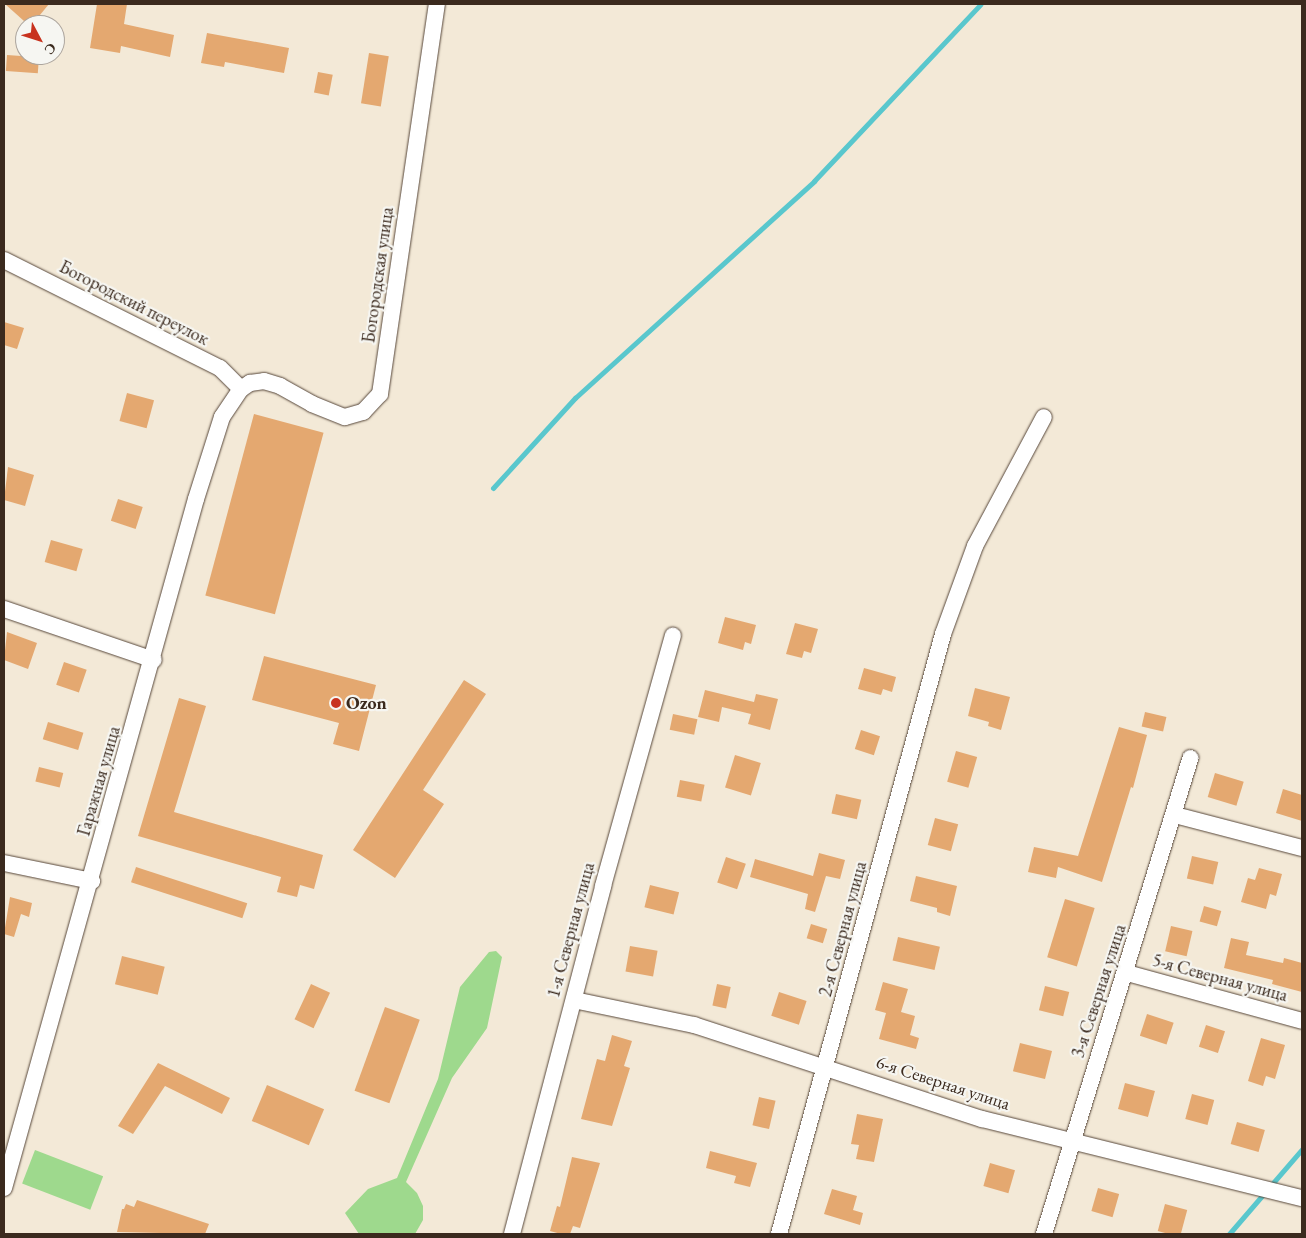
<!DOCTYPE html>
<html>
<head>
<meta charset="utf-8">
<style>
	body { margin:0 }
	#map { position:relative; width:1306px; height:1238px; overflow:hidden; background:#f3e9d7; font-family:"EB Garamond",serif }
	div>[style] { position:absolute }
	[style*='--x'] { left:calc(var(--x)*1px); top:calc(var(--y)*1px); width:calc(var(--w)*1px); rotate:calc(var(--a)*1deg) }
	.green>* { inset:0; background:#9ed98d; transform-origin:0 0 }
	.stream>* { height:5px; margin:-2.5px; padding:0 2.5px; transform-origin:2.5px; border-radius:2.5px; background:#59c7cd }
	.building>* { inset:0; background:#e4a870; transform-origin:0 0 }
	.roads { filter:drop-shadow(0 0 1px #57473a) drop-shadow(0 0 1px #57473a) }
	.minor>* { height:16px; margin:-8px; padding:0 8px; transform-origin:8px; border-radius:8px; background:#fff }
	.dots>* { width:14px; height:14px; translate:-50% -50%; box-sizing:border-box; border:2px solid #f6f6f2; border-radius:50% }
	span { translate:-50% -50%; white-space:nowrap; text-align:center; line-height:1.15; -webkit-text-stroke:4.5px #f6f6f2; paint-order:stroke }
	.street-label { font-size:18px; color:#3b2a1e }
	.poi-label { font-size:18px; color:#3b2a1e; font-weight:700 }
	.left { translate:0 -50%; text-align:left }
	.frame { position:absolute; inset:0; border:5px solid #3b2a1e; pointer-events:none }
	.north { position:absolute; left:15px; top:15px; width:50px; height:50px; box-sizing:border-box; background:#f6f6f2; border:1px solid #aba49d; border-radius:50%; rotate:130deg; font-size:14px; font-weight:700; line-height:20px; text-align:center; color:#3b2a1e }
	.north::after { content:''; display:block; margin:auto; width:18px; height:22px; background:#c8321e; clip-path:polygon(50% 0,100% 100%,50% 72%,0 100%) }
</style>
</head>
<body>
<div id="map">
	<div class="green">
		<div style="clip-path:polygon(496px 951px,502px 957px,487px 1028px,452px 1078px,406px 1182px,417px 1193px,423px 1206px,423px 1220px,415px 1234px,359px 1234px,345px 1213px,368px 1189px,397px 1178px,438px 1079px,460px 987px,489px 952px)"></div>
		<div style="left:35px;top:1150px;width:73px;height:36px;rotate:21deg"></div>
	</div>
	<div class="stream">
		<div style="--x:493;--y:488;--w:122;--a:-47.7"></div>
		<div style="--x:575;--y:398;--w:323;--a:-42.2"></div>
		<div style="--x:814;--y:181;--w:243;--a:-46.7"></div>
		<div style="--x:1229;--y:1234;--w:112;--a:-49.3"></div>
	</div>
	<div class="building">
		<div style="clip-path:polygon(5px 4px,49px 4px,35px 21px,24px 21px)"></div>
		<div style="clip-path:polygon(97px 4px,127px 4px,124px 24px,174px 35px,170px 57px,121px 46px,120px 53px,90px 48px)"></div>
		<div style="clip-path:polygon(207px 33px,289px 48px,284px 73px,225px 62px,224px 67px,201px 63px)"></div>
		<div style="left:369px;top:53px;width:20px;height:51px;rotate:9deg"></div>
		<div style="left:7px;top:55px;width:32px;height:16px;rotate:4deg"></div>
		<div style="left:318px;top:72px;width:15px;height:21px;rotate:11deg"></div>
		<div style="clip-path:polygon(4px 322px,24px 328px,17px 349px,4px 345px)"></div>
		<div style="left:127px;top:393px;width:28px;height:29px;rotate:15deg"></div>
		<div style="left:254px;top:414px;width:72px;height:188px;rotate:15deg"></div>
		<div style="clip-path:polygon(8px 467px,34px 475px,25px 506px,4px 500px)"></div>
		<div style="left:118px;top:499px;width:26px;height:23px;rotate:18deg"></div>
		<div style="left:51px;top:540px;width:33px;height:23px;rotate:16deg"></div>
		<div style="clip-path:polygon(725px 617px,756px 625px,751px 644px,745px 642px,743px 650px,718px 643px)"></div>
		<div style="clip-path:polygon(795px 623px,818px 629px,811px 653px,804px 651px,802px 658px,786px 654px)"></div>
		<div style="clip-path:polygon(7px 632px,37px 643px,28px 669px,4px 660px)"></div>
		<div style="clip-path:polygon(264px 656px,376px 685px,359px 751px,333px 744px,339px 723px,252px 700px)"></div>
		<div style="left:64px;top:662px;width:24px;height:24px;rotate:19deg"></div>
		<div style="clip-path:polygon(864px 668px,896px 677px,892px 692px,883px 689px,881px 695px,858px 689px)"></div>
		<div style="clip-path:polygon(464px 680px,486px 694px,423px 790px,444px 804px,395px 878px,353px 850px)"></div>
		<div style="clip-path:polygon(975px 688px,1010px 697px,1001px 730px,988px 726px,989px 722px,968px 716px)"></div>
		<div style="clip-path:polygon(705px 690px,754px 702px,756px 694px,778px 699px,770px 730px,748px 724px,751px 714px,722px 707px,719px 722px,698px 717px)"></div>
		<div style="clip-path:polygon(179px 698px,206px 706px,174px 812px,323px 855px,314px 889px,300px 885px,297px 897px,277px 892px,281px 877px,138px 836px)"></div>
		<div style="left:1145px;top:712px;width:22px;height:15px;rotate:13deg"></div>
		<div style="left:673px;top:714px;width:25px;height:16px;rotate:12deg"></div>
		<div style="left:48px;top:722px;width:37px;height:18px;rotate:17deg"></div>
		<div style="clip-path:polygon(1119px 727px,1147px 735px,1133px 788px,1131px 787px,1102px 882px,1058px 867px,1056px 878px,1028px 872px,1034px 847px,1078px 856px)"></div>
		<div style="left:861px;top:730px;width:20px;height:20px;rotate:18deg"></div>
		<div style="left:956px;top:751px;width:22px;height:32px;rotate:16deg"></div>
		<div style="left:735px;top:755px;width:27px;height:34px;rotate:17deg"></div>
		<div style="left:39px;top:767px;width:25px;height:15px;rotate:14deg"></div>
		<div style="left:1215px;top:773px;width:30px;height:25px;rotate:17deg"></div>
		<div style="left:680px;top:780px;width:25px;height:17px;rotate:11deg"></div>
		<div style="clip-path:polygon(1283px 789px,1302px 795px,1302px 821px,1276px 813px)"></div>
		<div style="left:836px;top:794px;width:26px;height:20px;rotate:13deg"></div>
		<div style="left:935px;top:818px;width:24px;height:28px;rotate:15deg"></div>
		<div style="clip-path:polygon(819px 853px,845px 860px,840px 879px,826px 876px,815px 912px,805px 909px,808px 894px,750px 877px,755px 859px,813px 876px)"></div>
		<div style="left:1192px;top:856px;width:27px;height:23px;rotate:13deg"></div>
		<div style="left:726px;top:857px;width:21px;height:27px;rotate:19deg"></div>
		<div style="left:136px;top:867px;width:117px;height:16px;rotate:18deg"></div>
		<div style="clip-path:polygon(1259px 868px,1282px 874px,1276px 896px,1270px 894px,1266px 909px,1241px 902px,1248px 878px,1255px 880px)"></div>
		<div style="clip-path:polygon(916px 876px,957px 886px,950px 916px,937px 912px,937px 908px,910px 901px)"></div>
		<div style="left:650px;top:885px;width:30px;height:23px;rotate:14deg"></div>
		<div style="clip-path:polygon(10px 897px,32px 903px,29px 917px,21px 914px,14px 937px,4px 934px)"></div>
		<div style="left:1065px;top:899px;width:31px;height:61px;rotate:17deg"></div>
		<div style="left:1204px;top:906px;width:18px;height:16px;rotate:16deg"></div>
		<div style="left:811px;top:924px;width:17px;height:15px;rotate:17deg"></div>
		<div style="left:1171px;top:926px;width:22px;height:26px;rotate:13deg"></div>
		<div style="left:898px;top:937px;width:43px;height:24px;rotate:13deg"></div>
		<div style="clip-path:polygon(1231px 938px,1249px 942px,1246px 955px,1283px 963px,1284px 958px,1302px 963px,1302px 992px,1272px 984px,1273px 980px,1224px 968px)"></div>
		<div style="left:630px;top:946px;width:28px;height:26px;rotate:10deg"></div>
		<div style="left:122px;top:956px;width:44px;height:29px;rotate:14deg"></div>
		<div style="clip-path:polygon(883px 982px,908px 989px,901px 1012px,915px 1016px,910px 1035px,919px 1038px,916px 1049px,879px 1039px,886px 1013px,875px 1010px)"></div>
		<div style="left:311px;top:984px;width:21px;height:39px;rotate:25deg"></div>
		<div style="left:717px;top:984px;width:14px;height:22px;rotate:12deg"></div>
		<div style="left:1045px;top:986px;width:25px;height:25px;rotate:14deg"></div>
		<div style="left:779px;top:992px;width:29px;height:25px;rotate:18deg"></div>
		<div style="left:385px;top:1007px;width:37px;height:89px;rotate:20deg"></div>
		<div style="left:1147px;top:1014px;width:28px;height:23px;rotate:18deg"></div>
		<div style="left:1206px;top:1025px;width:20px;height:23px;rotate:18deg"></div>
		<div style="clip-path:polygon(612px 1035px,632px 1041px,624px 1066px,630px 1068px,612px 1126px,581px 1119px,597px 1059px,605px 1061px)"></div>
		<div style="clip-path:polygon(1261px 1038px,1285px 1045px,1275px 1079px,1266px 1076px,1263px 1086px,1248px 1081px)"></div>
		<div style="left:1020px;top:1043px;width:33px;height:29px;rotate:14deg"></div>
		<div style="clip-path:polygon(158px 1063px,230px 1098px,222px 1114px,165px 1086px,133px 1134px,118px 1126px)"></div>
		<div style="left:1125px;top:1083px;width:31px;height:27px;rotate:15deg"></div>
		<div style="left:267px;top:1085px;width:62px;height:39px;rotate:23deg"></div>
		<div style="left:1192px;top:1094px;width:23px;height:26px;rotate:15deg"></div>
		<div style="left:759px;top:1097px;width:17px;height:29px;rotate:13deg"></div>
		<div style="clip-path:polygon(857px 1114px,883px 1119px,874px 1162px,856px 1159px,859px 1145px,851px 1144px)"></div>
		<div style="left:1237px;top:1122px;width:29px;height:23px;rotate:16deg"></div>
		<div style="clip-path:polygon(710px 1151px,757px 1163px,750px 1187px,734px 1183px,736px 1176px,706px 1168px)"></div>
		<div style="clip-path:polygon(572px 1157px,600px 1163px,580px 1228px,573px 1226px,570px 1234px,561px 1234px,550px 1231px,557px 1206px,560px 1207px)"></div>
		<div style="left:990px;top:1163px;width:26px;height:24px;rotate:16deg"></div>
		<div style="left:1098px;top:1188px;width:22px;height:24px;rotate:16deg"></div>
		<div style="clip-path:polygon(832px 1189px,857px 1196px,853px 1210px,863px 1213px,860px 1225px,824px 1214px)"></div>
		<div style="clip-path:polygon(137px 1200px,209px 1224px,205px 1234px,117px 1232px,122px 1209px,124px 1209px,126px 1204px,134px 1207px)"></div>
		<div style="left:1165px;top:1204px;width:23px;height:28px;rotate:15deg"></div>
	</div>
	<div class="roads">
		<div class="minor">
			<div style="--x:4;--y:260;--w:241;--a:26.6"></div>
			<div style="--x:220;--y:368;--w:30;--a:45"></div>
			<div style="--x:4;--y:609;--w:158;--a:18.8"></div>
			<div style="--x:1175;--y:815;--w:131;--a:14.6"></div>
			<div style="--x:4;--y:863;--w:90;--a:11.6"></div>
			<div style="--x:1127;--y:973;--w:181;--a:15.3"></div>
			<div style="--x:574;--y:1000;--w:123;--a:11.8"></div>
			<div style="--x:694;--y:1025;--w:303;--a:18.1"></div>
			<div style="--x:982;--y:1119;--w:330;--a:13.9"></div>
			<div style="--x:4;--y:1188;--w:715;--a:-74.43"></div>
			<div style="--x:196;--y:499;--w:86;--a:-72.4"></div>
			<div style="--x:222;--y:417;--w:34;--a:-56"></div>
			<div style="--x:241;--y:389;--w:11;--a:-34"></div>
			<div style="--x:250;--y:383;--w:14;--a:-8"></div>
			<div style="--x:264;--y:381;--w:17;--a:17"></div>
			<div style="--x:280;--y:386;--w:37;--a:29"></div>
			<div style="--x:312;--y:404;--w:35;--a:22"></div>
			<div style="--x:345;--y:417;--w:19;--a:-16"></div>
			<div style="--x:363;--y:412;--w:25;--a:-47"></div>
			<div style="--x:380;--y:394;--w:394;--a:-81.7"></div>
			<div style="--x:512;--y:1234;--w:360;--a:-75.3"></div>
			<div style="--x:603;--y:886;--w:260;--a:-74.4"></div>
			<div style="--x:779;--y:1234;--w:622;--a:-74.71"></div>
			<div style="--x:943;--y:634;--w:94;--a:-70"></div>
			<div style="--x:975;--y:546;--w:146;--a:-61.9"></div>
			<div style="--x:1044;--y:1234;--w:498;--a:-72.9"></div>
		</div>
	</div>
	<div class="dots">
		<div style="left:336px;top:703px;background:#c8321e"></div>
	</div>
	<div class="street-label">
		<span style="left:378px;top:275px;rotate:-82deg">Богородская улица</span>
		<span style="left:134px;top:303px;rotate:27deg">Богородский переулок</span>
		<span style="left:99px;top:781px;rotate:-74deg">Гаражная улица</span>
		<span style="left:843px;top:929px;rotate:-75deg">2-я Северная улица</span>
		<span style="left:571px;top:930px;rotate:-75deg">1-я Северная улица</span>
		<span style="left:1220px;top:978px;rotate:15deg">5-я Северная улица</span>
		<span style="left:1099px;top:991px;rotate:-72deg">3-я Северная улица</span>
		<span style="left:943px;top:1083px;rotate:18deg">6-я Северная улица</span>
	</div>
	<div class="poi-label">
		<span class="left" style="left:346px;top:703px">Ozon</span>
	</div>
	<div class="frame"></div>
	<div class="north">С</div>
</div>
</body>
</html>
